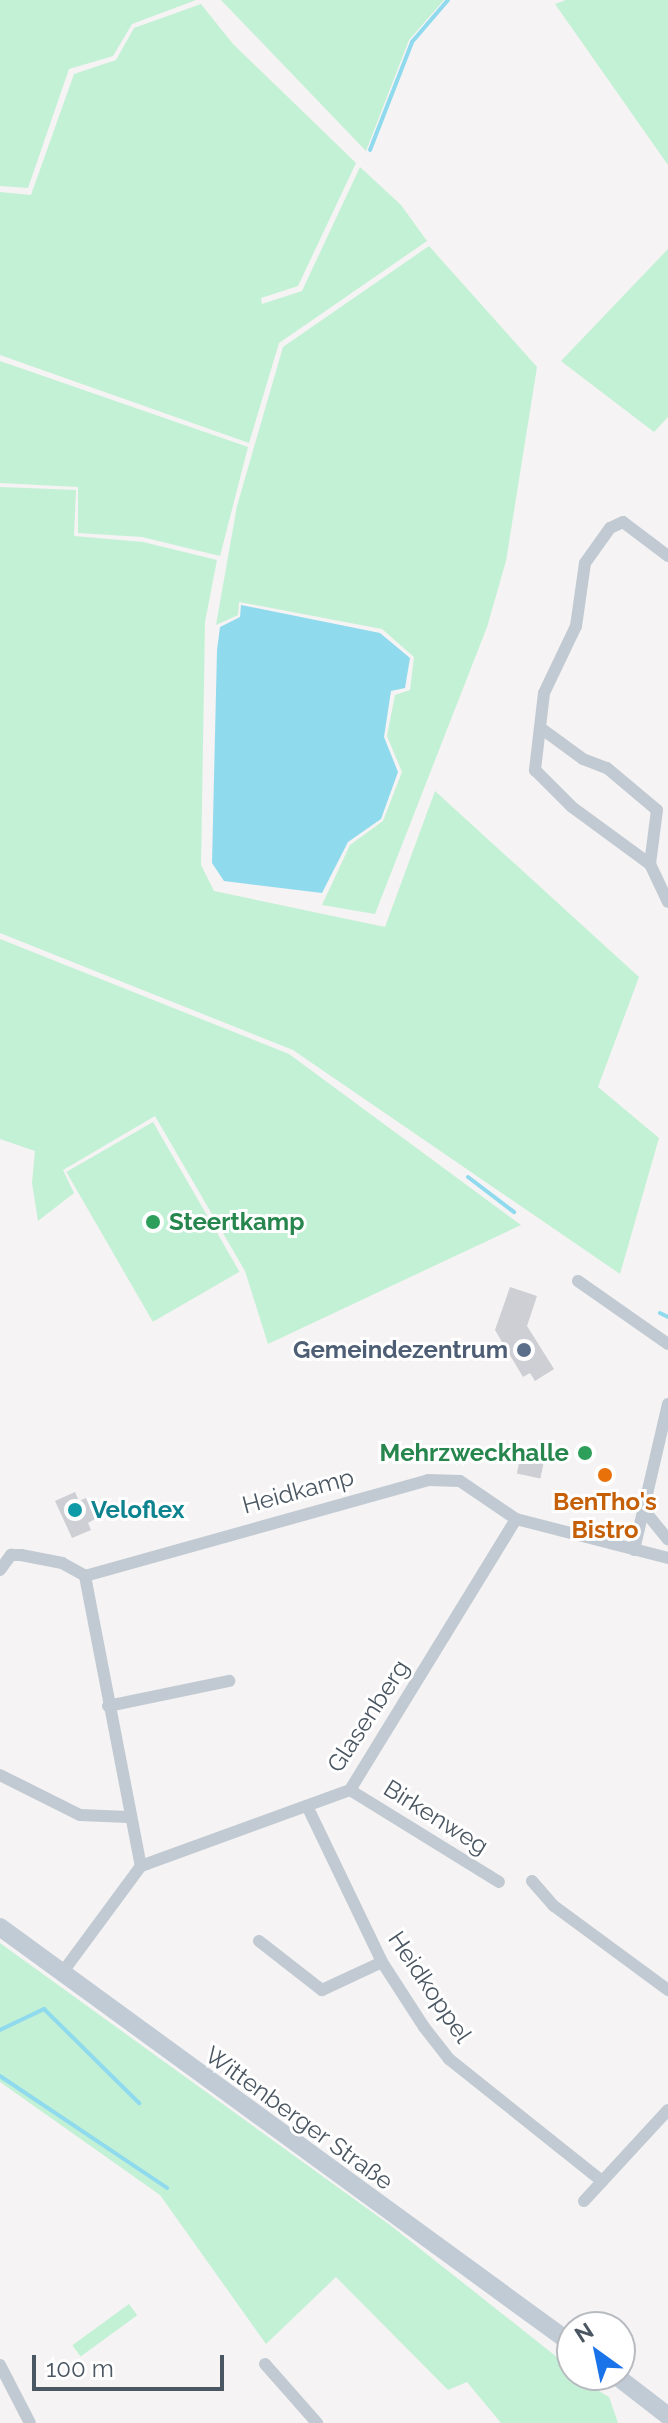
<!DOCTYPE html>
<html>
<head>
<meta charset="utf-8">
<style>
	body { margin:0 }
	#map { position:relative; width:668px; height:2423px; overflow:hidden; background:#f5f3f3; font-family:Raleway,sans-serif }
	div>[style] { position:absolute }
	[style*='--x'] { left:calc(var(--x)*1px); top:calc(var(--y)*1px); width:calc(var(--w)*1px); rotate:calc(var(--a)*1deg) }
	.green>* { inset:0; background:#c3f1d5; transform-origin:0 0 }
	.water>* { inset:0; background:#90daee }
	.stream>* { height:4px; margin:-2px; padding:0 2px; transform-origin:2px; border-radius:2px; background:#90daee }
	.building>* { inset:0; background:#cdcfd5; transform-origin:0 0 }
	.minor>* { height:12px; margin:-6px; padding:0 6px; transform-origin:6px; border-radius:6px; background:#c1cad2 }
	.secondary>* { height:18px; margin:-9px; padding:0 9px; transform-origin:9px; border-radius:9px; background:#c1cbd6 }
	.dots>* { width:22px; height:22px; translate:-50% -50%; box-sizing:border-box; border:4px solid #fff; border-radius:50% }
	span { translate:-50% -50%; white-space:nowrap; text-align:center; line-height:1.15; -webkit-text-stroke:6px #fff; paint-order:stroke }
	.leisure-label { font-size:24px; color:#27864d; font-weight:700 }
	.left { translate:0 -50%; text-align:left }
	.right { translate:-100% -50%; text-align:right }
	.service-label { font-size:24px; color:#4e5e75; font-weight:700 }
	.street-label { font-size:24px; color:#4a5661 }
	.food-label { font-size:24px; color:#c56008; font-weight:700 }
	.culture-label { font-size:24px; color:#0d838f; font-weight:700 }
	.north { position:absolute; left:556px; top:2311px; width:80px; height:80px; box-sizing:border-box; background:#fff; border:2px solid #b7bbc0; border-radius:50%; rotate:327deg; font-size:22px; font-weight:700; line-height:32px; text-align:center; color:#4a5661 }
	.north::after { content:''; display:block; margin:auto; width:28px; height:36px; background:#1a73e8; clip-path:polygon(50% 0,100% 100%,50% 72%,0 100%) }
	.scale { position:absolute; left:32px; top:2355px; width:192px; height:36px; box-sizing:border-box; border:4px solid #4a5661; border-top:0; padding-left:10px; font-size:24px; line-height:28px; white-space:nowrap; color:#4a5661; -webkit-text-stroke:6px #fff; paint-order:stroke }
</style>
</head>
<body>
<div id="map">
	<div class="green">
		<div style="clip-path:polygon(0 0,196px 0,132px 24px,113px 56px,69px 69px,28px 188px,0 186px)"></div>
		<div style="clip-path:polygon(221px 0,444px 0,409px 40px,366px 151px)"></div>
		<div style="clip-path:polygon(566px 0,668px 0,668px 165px,555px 4px)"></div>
		<div style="clip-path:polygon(201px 4px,233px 44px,356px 163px,298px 286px,261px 298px,262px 304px,302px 291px,360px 167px,401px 205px,427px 241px,279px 343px,249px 443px,0 355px,0 192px,31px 195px,74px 74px,116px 60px,134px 28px)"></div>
		<div style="clip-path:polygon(429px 246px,537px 367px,506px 561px,487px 627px,375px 914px,322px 905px,350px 845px,383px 821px,402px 772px,387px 736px,395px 695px,410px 690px,414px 657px,382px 629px,239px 602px,238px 615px,216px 625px,237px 506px,283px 347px)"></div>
		<div style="clip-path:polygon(668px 249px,668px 417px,654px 432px,561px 361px)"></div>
		<div style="clip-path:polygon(0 361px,248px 447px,220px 556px,142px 537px,78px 533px,78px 487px,0 483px)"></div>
		<div style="clip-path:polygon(0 487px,76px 490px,74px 536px,143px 542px,217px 560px,205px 622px,201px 865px,214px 891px,385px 927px,435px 791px,639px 977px,598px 1087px,659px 1138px,620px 1274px,293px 1050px,0 933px)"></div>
		<div style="clip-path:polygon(0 939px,289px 1054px,521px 1225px,268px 1344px,245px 1271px,155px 1116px,63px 1170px,74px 1193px,38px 1221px,32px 1183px,35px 1151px,0 1139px)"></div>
		<div style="left:153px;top:1122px;width:173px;height:100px;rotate:60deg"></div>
		<div style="clip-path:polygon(0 1943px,390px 2225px,572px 2369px,572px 2375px,609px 2397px,618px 2423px,501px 2423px,467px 2382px,448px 2390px,336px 2277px,266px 2344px,160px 2195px,0 2082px)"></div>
		<div style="left:129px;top:2304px;width:14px;height:70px;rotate:54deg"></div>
	</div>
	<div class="water">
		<div style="clip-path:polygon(241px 605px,380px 633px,410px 658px,405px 688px,391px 691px,384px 737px,398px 772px,381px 819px,348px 842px,322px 893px,224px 881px,212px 863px,217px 650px,220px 627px,240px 617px)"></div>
	</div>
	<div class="stream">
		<div style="--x:370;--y:150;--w:116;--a:-68.7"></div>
		<div style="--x:412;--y:42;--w:55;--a:-49.4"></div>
		<div style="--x:468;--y:1177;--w:58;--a:37.3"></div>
		<div style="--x:660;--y:1313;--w:9;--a:27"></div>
		<div style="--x:0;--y:2030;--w:49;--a:-25.5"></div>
		<div style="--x:44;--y:2009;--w:134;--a:44.7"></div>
		<div style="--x:0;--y:2076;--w:201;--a:33.8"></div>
	</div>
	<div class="building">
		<div style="clip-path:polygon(510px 1287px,537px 1296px,527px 1326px,554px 1369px,535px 1381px,530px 1373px,523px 1377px,495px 1330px)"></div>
		<div style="left:521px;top:1454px;width:24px;height:20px;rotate:12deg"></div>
		<div style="clip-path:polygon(75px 1492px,79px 1501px,86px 1498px,95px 1519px,88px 1523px,91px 1530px,72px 1538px,55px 1501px)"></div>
	</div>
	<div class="minor">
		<div style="--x:668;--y:556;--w:56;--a:-142.9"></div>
		<div style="--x:623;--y:522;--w:14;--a:155"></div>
		<div style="--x:610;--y:528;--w:43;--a:125.5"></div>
		<div style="--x:585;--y:563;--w:64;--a:98.1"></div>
		<div style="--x:576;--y:626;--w:74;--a:115.5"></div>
		<div style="--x:544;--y:693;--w:78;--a:96.7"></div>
		<div style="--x:535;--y:770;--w:52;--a:45"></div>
		<div style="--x:572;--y:807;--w:97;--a:36.2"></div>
		<div style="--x:650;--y:864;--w:42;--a:64.7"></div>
		<div style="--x:542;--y:729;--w:51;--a:36.2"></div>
		<div style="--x:583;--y:759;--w:26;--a:21"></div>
		<div style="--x:607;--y:768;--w:65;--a:40"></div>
		<div style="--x:657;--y:810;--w:54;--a:97.4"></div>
		<div style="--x:578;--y:1281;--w:110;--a:35"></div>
		<div style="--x:644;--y:1510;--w:38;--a:51"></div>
		<div style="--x:634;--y:1550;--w:150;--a:-76.9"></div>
		<div style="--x:0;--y:1570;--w:19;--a:-54"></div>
		<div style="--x:11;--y:1555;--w:10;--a:0"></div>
		<div style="--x:21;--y:1555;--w:42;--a:11"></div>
		<div style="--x:62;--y:1563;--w:26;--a:29"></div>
		<div style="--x:85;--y:1576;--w:356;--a:-15.6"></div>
		<div style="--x:428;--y:1480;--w:32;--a:2"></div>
		<div style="--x:460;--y:1481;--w:68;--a:34.2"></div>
		<div style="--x:516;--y:1519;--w:157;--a:14.4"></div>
		<div style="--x:85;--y:1576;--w:295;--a:79.1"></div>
		<div style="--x:108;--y:1706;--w:124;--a:-11.7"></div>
		<div style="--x:0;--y:1775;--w:89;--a:26.6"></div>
		<div style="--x:80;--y:1815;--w:48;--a:2.4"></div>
		<div style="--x:350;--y:1790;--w:175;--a:31.7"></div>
		<div style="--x:308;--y:1808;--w:171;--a:64.3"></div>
		<div style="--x:382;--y:1962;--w:77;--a:57.1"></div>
		<div style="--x:424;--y:2027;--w:41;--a:52"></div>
		<div style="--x:449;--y:2059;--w:196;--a:38.6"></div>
		<div style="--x:532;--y:1881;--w:33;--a:49"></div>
		<div style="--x:554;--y:1906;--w:142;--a:36.4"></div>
		<div style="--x:259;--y:1941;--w:80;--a:37.9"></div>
		<div style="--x:322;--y:1990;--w:66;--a:-25"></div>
		<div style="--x:62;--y:1973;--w:133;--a:-53.6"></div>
		<div style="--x:141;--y:1866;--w:222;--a:-20"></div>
		<div style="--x:350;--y:1790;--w:318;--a:-58.5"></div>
		<div style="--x:584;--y:2201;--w:124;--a:-47.3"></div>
		<div style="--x:265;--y:2364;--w:79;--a:48.6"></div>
		<div style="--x:0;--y:2365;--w:65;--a:62.7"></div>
	</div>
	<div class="secondary">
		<div style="--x:0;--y:1927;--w:708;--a:36.09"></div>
		<div style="--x:615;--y:2375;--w:67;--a:37.7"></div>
	</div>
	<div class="dots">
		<div style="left:153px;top:1222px;background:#2e9e5b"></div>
		<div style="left:524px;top:1350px;background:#5c6f8a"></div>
		<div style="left:585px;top:1453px;background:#2e9e5b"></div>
		<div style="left:605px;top:1475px;background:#e8710a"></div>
		<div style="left:75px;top:1510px;background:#0f9aa8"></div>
	</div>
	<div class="leisure-label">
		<span class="left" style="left:169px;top:1222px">Steertkamp</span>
		<span class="right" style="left:569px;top:1453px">Mehrzweckhalle</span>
	</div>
	<div class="service-label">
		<span class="right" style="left:508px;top:1350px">Gemeindezentrum</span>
	</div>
	<div class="street-label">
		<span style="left:298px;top:1491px;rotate:-15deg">Heidkamp</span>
		<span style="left:368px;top:1716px;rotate:-57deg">Glasenberg</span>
		<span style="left:436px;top:1817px;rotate:32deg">Birkenweg</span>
		<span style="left:430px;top:1987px;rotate:56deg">Heidkoppel</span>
		<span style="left:299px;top:2118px;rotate:36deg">Wittenberger Straße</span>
	</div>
	<div class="food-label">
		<span style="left:605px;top:1516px">BenTho's<br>Bistro</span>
	</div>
	<div class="culture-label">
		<span class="left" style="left:91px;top:1510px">Veloflex</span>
	</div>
	<div class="north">N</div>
	<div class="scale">100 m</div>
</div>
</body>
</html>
